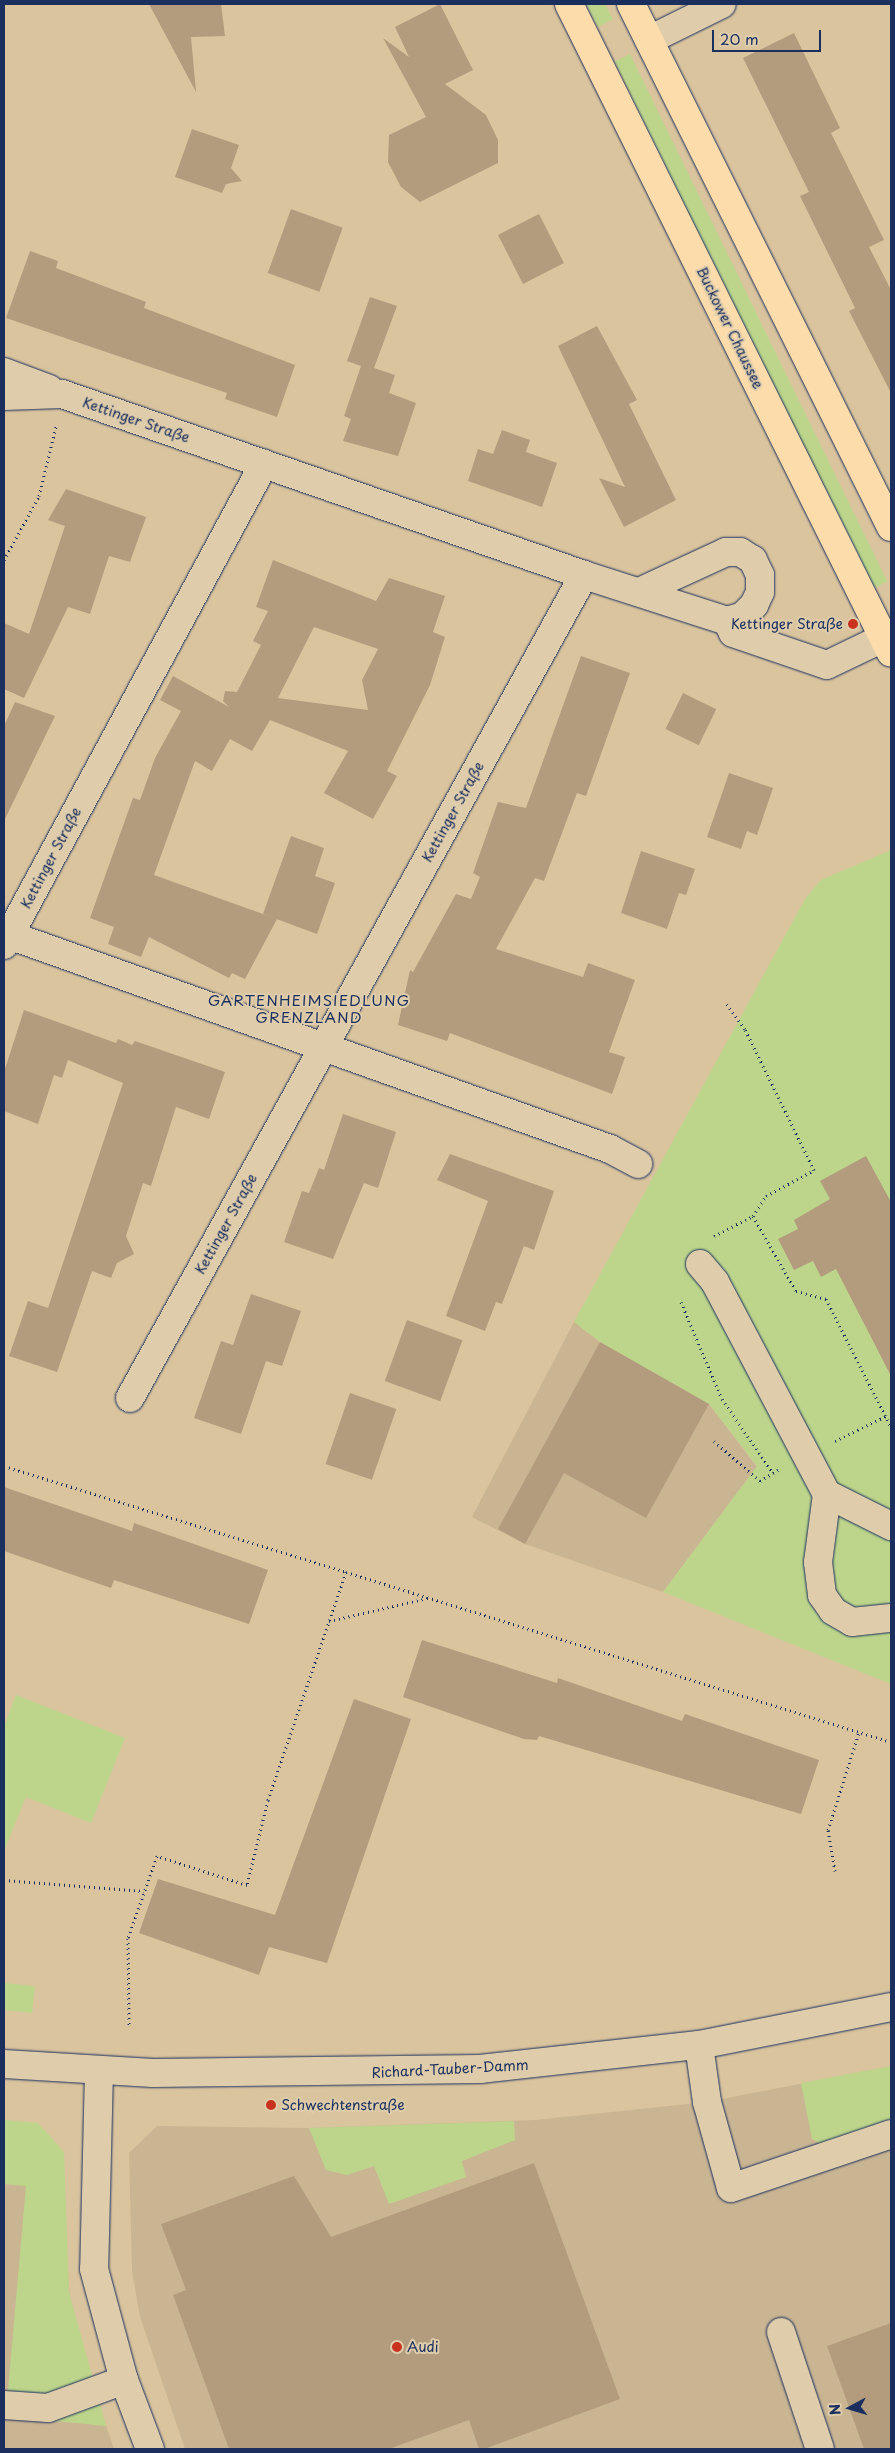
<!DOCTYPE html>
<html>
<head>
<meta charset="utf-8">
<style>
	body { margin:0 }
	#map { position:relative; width:895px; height:2453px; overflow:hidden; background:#dac49e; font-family:"Playpen Sans",sans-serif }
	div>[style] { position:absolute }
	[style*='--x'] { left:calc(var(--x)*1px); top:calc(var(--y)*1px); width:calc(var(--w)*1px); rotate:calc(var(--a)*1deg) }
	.built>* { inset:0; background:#cab593 }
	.green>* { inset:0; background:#bcd58b; transform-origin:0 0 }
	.building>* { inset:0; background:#b29c7d; transform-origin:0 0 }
	.path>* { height:3px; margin-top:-1.5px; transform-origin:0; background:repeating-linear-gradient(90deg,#1b2f5e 0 1px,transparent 0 5px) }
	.roads { filter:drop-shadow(0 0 1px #1b2f5e) drop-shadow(0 0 1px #1b2f5e) }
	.minor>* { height:28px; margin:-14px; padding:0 14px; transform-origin:14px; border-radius:14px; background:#deccaa }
	.major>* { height:28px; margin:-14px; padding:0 14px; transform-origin:14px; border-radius:14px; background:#fddcac }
	.dots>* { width:14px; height:14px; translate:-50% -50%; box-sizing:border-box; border:2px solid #deccaa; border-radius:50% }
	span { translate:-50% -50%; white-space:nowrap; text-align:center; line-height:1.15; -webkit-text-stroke:4px #deccaa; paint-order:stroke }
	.street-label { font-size:14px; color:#1b2f5e }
	.poi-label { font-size:14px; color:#1b2f5e }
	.right { translate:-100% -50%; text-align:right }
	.left { translate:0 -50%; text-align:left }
	.neighbourhood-label { font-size:15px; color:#1b2f5e; letter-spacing:1px }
	.frame { position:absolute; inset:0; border:5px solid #1b2f5e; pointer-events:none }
	.north { position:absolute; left:825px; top:2383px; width:50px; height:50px; -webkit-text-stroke:4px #deccaa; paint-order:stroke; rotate:264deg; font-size:14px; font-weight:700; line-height:20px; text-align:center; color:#1b2f5e }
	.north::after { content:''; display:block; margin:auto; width:18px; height:22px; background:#1b2f5e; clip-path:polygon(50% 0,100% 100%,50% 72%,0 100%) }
	.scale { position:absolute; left:712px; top:30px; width:109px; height:22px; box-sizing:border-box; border:2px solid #1b2f5e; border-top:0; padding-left:6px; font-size:15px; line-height:18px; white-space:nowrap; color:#1b2f5e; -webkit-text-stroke:4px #deccaa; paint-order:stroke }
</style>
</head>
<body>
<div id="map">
	<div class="built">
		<div style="clip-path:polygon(574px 1322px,600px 1342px,709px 1404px,757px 1467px,663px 1592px,525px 1544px,472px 1517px)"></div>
		<div style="clip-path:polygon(891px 2066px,891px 2449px,185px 2449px,140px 2317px,132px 2271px,129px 2153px,157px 2126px,309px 2128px,535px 2120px,707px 2102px)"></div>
		<div style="clip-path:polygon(4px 2120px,64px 2152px,63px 2208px,70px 2297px,91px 2382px,114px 2449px,4px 2449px)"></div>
	</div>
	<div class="green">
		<div style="clip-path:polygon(586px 4px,605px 4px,613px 19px,598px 27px)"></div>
		<div style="left:630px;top:54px;width:587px;height:17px;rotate:64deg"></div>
		<div style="clip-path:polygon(891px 850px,891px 1684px,663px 1592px,757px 1466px,709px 1404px,600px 1342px,574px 1322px,805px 899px,821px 880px)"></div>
		<div style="clip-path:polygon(16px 1695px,125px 1738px,91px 1823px,26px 1797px,4px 1851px,4px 1727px)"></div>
		<div style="left:4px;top:1983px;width:31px;height:27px;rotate:6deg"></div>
		<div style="clip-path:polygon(891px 2066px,891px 2128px,831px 2150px,812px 2139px,801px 2083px)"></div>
		<div style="clip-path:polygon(4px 2120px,38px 2123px,64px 2152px,69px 2292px,106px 2426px,15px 2417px,8px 2390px,26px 2186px,4px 2184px)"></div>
		<div style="clip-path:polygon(514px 2121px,515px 2140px,462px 2161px,466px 2177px,389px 2204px,374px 2166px,347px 2175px,326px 2170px,309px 2128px)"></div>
	</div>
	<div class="building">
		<div style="clip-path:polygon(149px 4px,221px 4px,225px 36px,191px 37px,196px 92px)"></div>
		<div style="clip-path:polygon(440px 4px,473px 70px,445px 84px,486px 115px,498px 140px,498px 163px,420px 202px,401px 187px,388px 162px,389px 135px,426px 117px,383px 38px,409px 57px,395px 27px)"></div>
		<div style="clip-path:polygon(794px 33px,840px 128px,831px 133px,884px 240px,869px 247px,891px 290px,891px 393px,849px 311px,855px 308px,800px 196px,809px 192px,743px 58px)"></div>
		<div style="clip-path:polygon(192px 129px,239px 145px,231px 168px,242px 181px,226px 184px,222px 193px,175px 177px)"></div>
		<div style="left:291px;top:209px;width:55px;height:68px;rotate:20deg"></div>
		<div style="left:539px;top:214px;width:55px;height:46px;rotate:63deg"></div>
		<div style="clip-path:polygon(30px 251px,58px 261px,56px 268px,146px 302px,144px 308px,295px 365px,277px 417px,225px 399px,227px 393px,6px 318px)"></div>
		<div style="clip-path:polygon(370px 297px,397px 306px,374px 368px,395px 375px,389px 393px,416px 403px,398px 456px,343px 441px,351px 419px,344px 416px,361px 366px,347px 361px)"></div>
		<div style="clip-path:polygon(597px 326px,637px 400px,629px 404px,676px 500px,624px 527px,599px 478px,625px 487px,558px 346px)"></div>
		<div style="clip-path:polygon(502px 430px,530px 440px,526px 452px,557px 463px,542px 507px,468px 481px,478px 449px,493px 454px)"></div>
		<div style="clip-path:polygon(66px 489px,146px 517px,130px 562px,109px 556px,90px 614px,68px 607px,24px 698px,4px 689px,4px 623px,29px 634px,65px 526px,48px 520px)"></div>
		<div style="clip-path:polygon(evenodd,273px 560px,376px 601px,389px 578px,445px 596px,433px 632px,445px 637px,430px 685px,387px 771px,397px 776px,373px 819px,324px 793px,348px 751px,270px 720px,252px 751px,230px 739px,212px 771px,195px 761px,154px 875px,277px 919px,245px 979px,232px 973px,229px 978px,149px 937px,141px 957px,108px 944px,114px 927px,90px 918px,133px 798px,140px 800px,155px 758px,181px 711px,160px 700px,173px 676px,229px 707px,223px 701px,225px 691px,237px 692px,261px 645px,253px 641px,268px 611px,256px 607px,273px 560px,314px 627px,378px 649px,362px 680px,368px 710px,278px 698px,314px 627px)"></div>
		<div style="clip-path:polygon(581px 656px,630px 673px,586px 796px,577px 793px,544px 881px,535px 878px,496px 949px,583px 977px,588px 963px,635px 980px,609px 1052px,625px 1057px,612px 1094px,450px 1033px,447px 1041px,398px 1025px,410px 970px,413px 972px,456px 894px,471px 899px,480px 877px,473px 873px,498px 802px,526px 808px)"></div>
		<div style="left:683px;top:693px;width:37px;height:40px;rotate:26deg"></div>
		<div style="clip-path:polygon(15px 702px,55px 716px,4px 821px,4px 726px)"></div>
		<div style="clip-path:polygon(729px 773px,773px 788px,757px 835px,747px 831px,741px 849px,707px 837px)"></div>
		<div style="clip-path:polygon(291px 836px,324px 848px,315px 876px,335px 883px,317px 934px,263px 914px)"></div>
		<div style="clip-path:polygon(641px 851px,695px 869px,686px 895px,679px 893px,667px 929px,621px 913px)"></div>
		<div style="clip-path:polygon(24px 1010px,116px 1043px,118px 1039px,132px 1045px,135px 1041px,225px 1072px,209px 1119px,176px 1107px,151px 1186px,143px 1183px,126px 1236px,134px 1254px,117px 1263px,111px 1278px,92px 1271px,57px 1372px,9px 1356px,28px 1301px,48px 1308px,123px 1083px,68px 1060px,62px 1078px,54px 1075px,38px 1124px,4px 1111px,4px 1072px)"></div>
		<div style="clip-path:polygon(343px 1114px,396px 1132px,378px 1188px,364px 1183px,333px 1259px,284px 1242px,302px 1191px,309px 1193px,319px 1168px,324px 1170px)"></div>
		<div style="clip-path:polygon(450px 1154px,554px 1191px,534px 1250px,524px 1246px,502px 1304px,496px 1302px,485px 1331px,446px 1316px,488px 1201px,437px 1180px)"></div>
		<div style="clip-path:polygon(866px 1156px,891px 1202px,891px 1376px,836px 1269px,821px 1277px,813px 1261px,794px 1270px,778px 1239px,798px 1229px,794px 1220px,830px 1199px,820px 1181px)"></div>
		<div style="clip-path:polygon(251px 1294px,301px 1311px,282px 1366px,266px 1361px,241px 1434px,194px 1418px,221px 1341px,233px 1345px)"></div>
		<div style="left:407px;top:1320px;width:59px;height:65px;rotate:20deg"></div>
		<div style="clip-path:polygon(600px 1342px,709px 1404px,646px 1518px,564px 1473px,525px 1544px,498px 1529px)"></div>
		<div style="left:350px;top:1393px;width:49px;height:75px;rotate:19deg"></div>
		<div style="clip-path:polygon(4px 1487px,132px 1531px,134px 1523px,268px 1570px,249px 1624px,114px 1580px,111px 1588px,4px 1551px)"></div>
		<div style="clip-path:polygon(422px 1640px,557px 1683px,558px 1678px,682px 1721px,685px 1714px,819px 1760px,801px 1814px,539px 1736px,537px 1740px,524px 1739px,403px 1697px)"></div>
		<div style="clip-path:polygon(354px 1699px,411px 1719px,327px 1963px,269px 1947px,259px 1975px,139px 1933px,158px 1879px,275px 1915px)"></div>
		<div style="clip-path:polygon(534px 2163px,620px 2399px,484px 2449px,479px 2449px,469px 2420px,389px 2449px,229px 2449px,173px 2295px,186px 2290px,161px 2224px,294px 2176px,331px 2237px)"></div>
		<div style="clip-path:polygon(891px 2323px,891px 2449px,864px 2449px,827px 2346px)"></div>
	</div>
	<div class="path">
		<div style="--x:4;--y:560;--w:73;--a:-61.3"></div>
		<div style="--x:39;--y:496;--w:72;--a:-76.3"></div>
		<div style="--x:753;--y:1216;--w:86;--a:60.2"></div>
		<div style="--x:796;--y:1291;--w:31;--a:15"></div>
		<div style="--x:826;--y:1299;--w:144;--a:63.1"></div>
		<div style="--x:714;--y:1236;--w:44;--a:-27.1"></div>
		<div style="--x:753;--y:1216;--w:24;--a:-57"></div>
		<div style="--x:766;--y:1196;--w:55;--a:-28.4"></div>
		<div style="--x:814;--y:1170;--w:157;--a:-116.1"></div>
		<div style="--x:745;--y:1029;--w:31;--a:-126"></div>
		<div style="--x:681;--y:1302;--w:105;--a:67.1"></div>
		<div style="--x:722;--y:1399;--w:90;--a:55.4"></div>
		<div style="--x:773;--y:1473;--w:6;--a:-31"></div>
		<div style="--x:714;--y:1441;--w:61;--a:41"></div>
		<div style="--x:760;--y:1481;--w:15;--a:-32"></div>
		<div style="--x:835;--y:1441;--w:57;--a:-26.1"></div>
		<div style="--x:4;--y:1466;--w:358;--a:17.2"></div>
		<div style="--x:346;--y:1572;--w:241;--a:108.9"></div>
		<div style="--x:268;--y:1800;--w:88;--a:103.9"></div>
		<div style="--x:247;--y:1885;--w:95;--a:-162.1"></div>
		<div style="--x:157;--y:1856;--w:87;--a:109.5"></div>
		<div style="--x:128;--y:1938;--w:87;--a:89.3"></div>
		<div style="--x:346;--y:1572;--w:571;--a:17.32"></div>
		<div style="--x:329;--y:1621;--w:102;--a:-13.1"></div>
		<div style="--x:835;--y:1871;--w:42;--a:-99.7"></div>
		<div style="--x:828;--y:1830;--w:103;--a:-72.4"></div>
		<div style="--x:4;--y:1880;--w:140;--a:4.5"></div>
	</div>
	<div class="roads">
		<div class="minor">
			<div style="--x:649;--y:40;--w:81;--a:-26.3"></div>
			<div style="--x:4;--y:372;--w:48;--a:20.7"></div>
			<div style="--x:4;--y:396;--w:58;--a:-2"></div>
			<div style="--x:62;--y:394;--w:552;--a:19.12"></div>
			<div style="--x:584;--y:575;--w:150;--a:17.8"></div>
			<div style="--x:727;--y:621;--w:17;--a:-17"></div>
			<div style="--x:743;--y:616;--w:16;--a:-45"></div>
			<div style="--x:754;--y:605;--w:14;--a:-65"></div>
			<div style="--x:760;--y:592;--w:17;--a:-90"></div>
			<div style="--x:760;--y:575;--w:17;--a:-115"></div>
			<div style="--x:753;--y:560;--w:15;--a:-148"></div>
			<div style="--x:740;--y:552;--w:14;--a:180"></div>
			<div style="--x:726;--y:552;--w:96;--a:155.3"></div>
			<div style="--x:727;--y:621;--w:13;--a:63"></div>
			<div style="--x:733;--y:633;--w:99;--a:18.8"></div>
			<div style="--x:827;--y:665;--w:62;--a:-25.7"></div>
			<div style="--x:9;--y:935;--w:638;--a:19.6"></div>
			<div style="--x:610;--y:1149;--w:32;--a:28"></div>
			<div style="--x:4;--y:945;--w:547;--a:-61.61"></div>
			<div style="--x:700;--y:1264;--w:23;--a:50"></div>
			<div style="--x:715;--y:1282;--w:240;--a:62.2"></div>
			<div style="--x:827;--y:1494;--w:72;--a:26.6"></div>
			<div style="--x:130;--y:1398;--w:940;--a:-61.12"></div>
			<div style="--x:827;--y:1494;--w:69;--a:97.5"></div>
			<div style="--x:818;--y:1562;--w:33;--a:83"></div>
			<div style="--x:822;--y:1595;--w:19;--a:55"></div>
			<div style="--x:833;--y:1611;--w:22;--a:30"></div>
			<div style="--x:852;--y:1622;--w:39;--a:-6"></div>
			<div style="--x:699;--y:2045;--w:58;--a:82"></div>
			<div style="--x:707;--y:2102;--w:89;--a:74.4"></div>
			<div style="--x:731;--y:2188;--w:169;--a:-18.6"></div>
			<div style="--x:4;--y:2064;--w:149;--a:3.5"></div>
			<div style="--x:153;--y:2073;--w:327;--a:-0.7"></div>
			<div style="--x:480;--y:2069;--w:220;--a:-6.3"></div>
			<div style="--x:699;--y:2045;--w:196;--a:-11.2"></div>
			<div style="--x:99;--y:2071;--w:198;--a:91.4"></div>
			<div style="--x:94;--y:2269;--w:115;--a:74.9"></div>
			<div style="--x:124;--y:2380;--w:74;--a:69.4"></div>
			<div style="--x:781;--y:2332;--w:123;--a:71.6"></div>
			<div style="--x:4;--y:2405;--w:44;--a:3.9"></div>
			<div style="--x:48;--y:2408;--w:81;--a:-20.2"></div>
		</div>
		<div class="major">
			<div style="--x:569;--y:4;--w:724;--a:63.61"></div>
			<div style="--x:631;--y:4;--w:584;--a:63.57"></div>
		</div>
	</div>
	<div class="dots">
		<div style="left:853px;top:624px;background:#c8321e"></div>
		<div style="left:271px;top:2105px;background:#c8321e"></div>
		<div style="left:397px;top:2347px;background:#c8321e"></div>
	</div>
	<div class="street-label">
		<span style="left:730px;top:328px;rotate:64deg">Buckower Chaussee</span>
		<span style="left:136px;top:420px;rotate:19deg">Kettinger Straße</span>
		<span style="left:453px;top:812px;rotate:-61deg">Kettinger Straße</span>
		<span style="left:51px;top:858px;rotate:-62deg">Kettinger Straße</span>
		<span style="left:226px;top:1224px;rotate:-61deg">Kettinger Straße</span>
		<span style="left:450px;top:2069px;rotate:-3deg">Richard-Tauber-Damm</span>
	</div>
	<div class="poi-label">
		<span class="right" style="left:843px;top:624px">Kettinger Straße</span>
		<span class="left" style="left:281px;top:2105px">Schwechtenstraße</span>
		<span class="left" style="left:407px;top:2347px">Audi</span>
	</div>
	<div class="neighbourhood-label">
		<span style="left:309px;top:1008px">GARTENHEIMSIEDLUNG<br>GRENZLAND</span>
	</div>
	<div class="frame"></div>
	<div class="north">N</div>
	<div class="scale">20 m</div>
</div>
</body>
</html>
